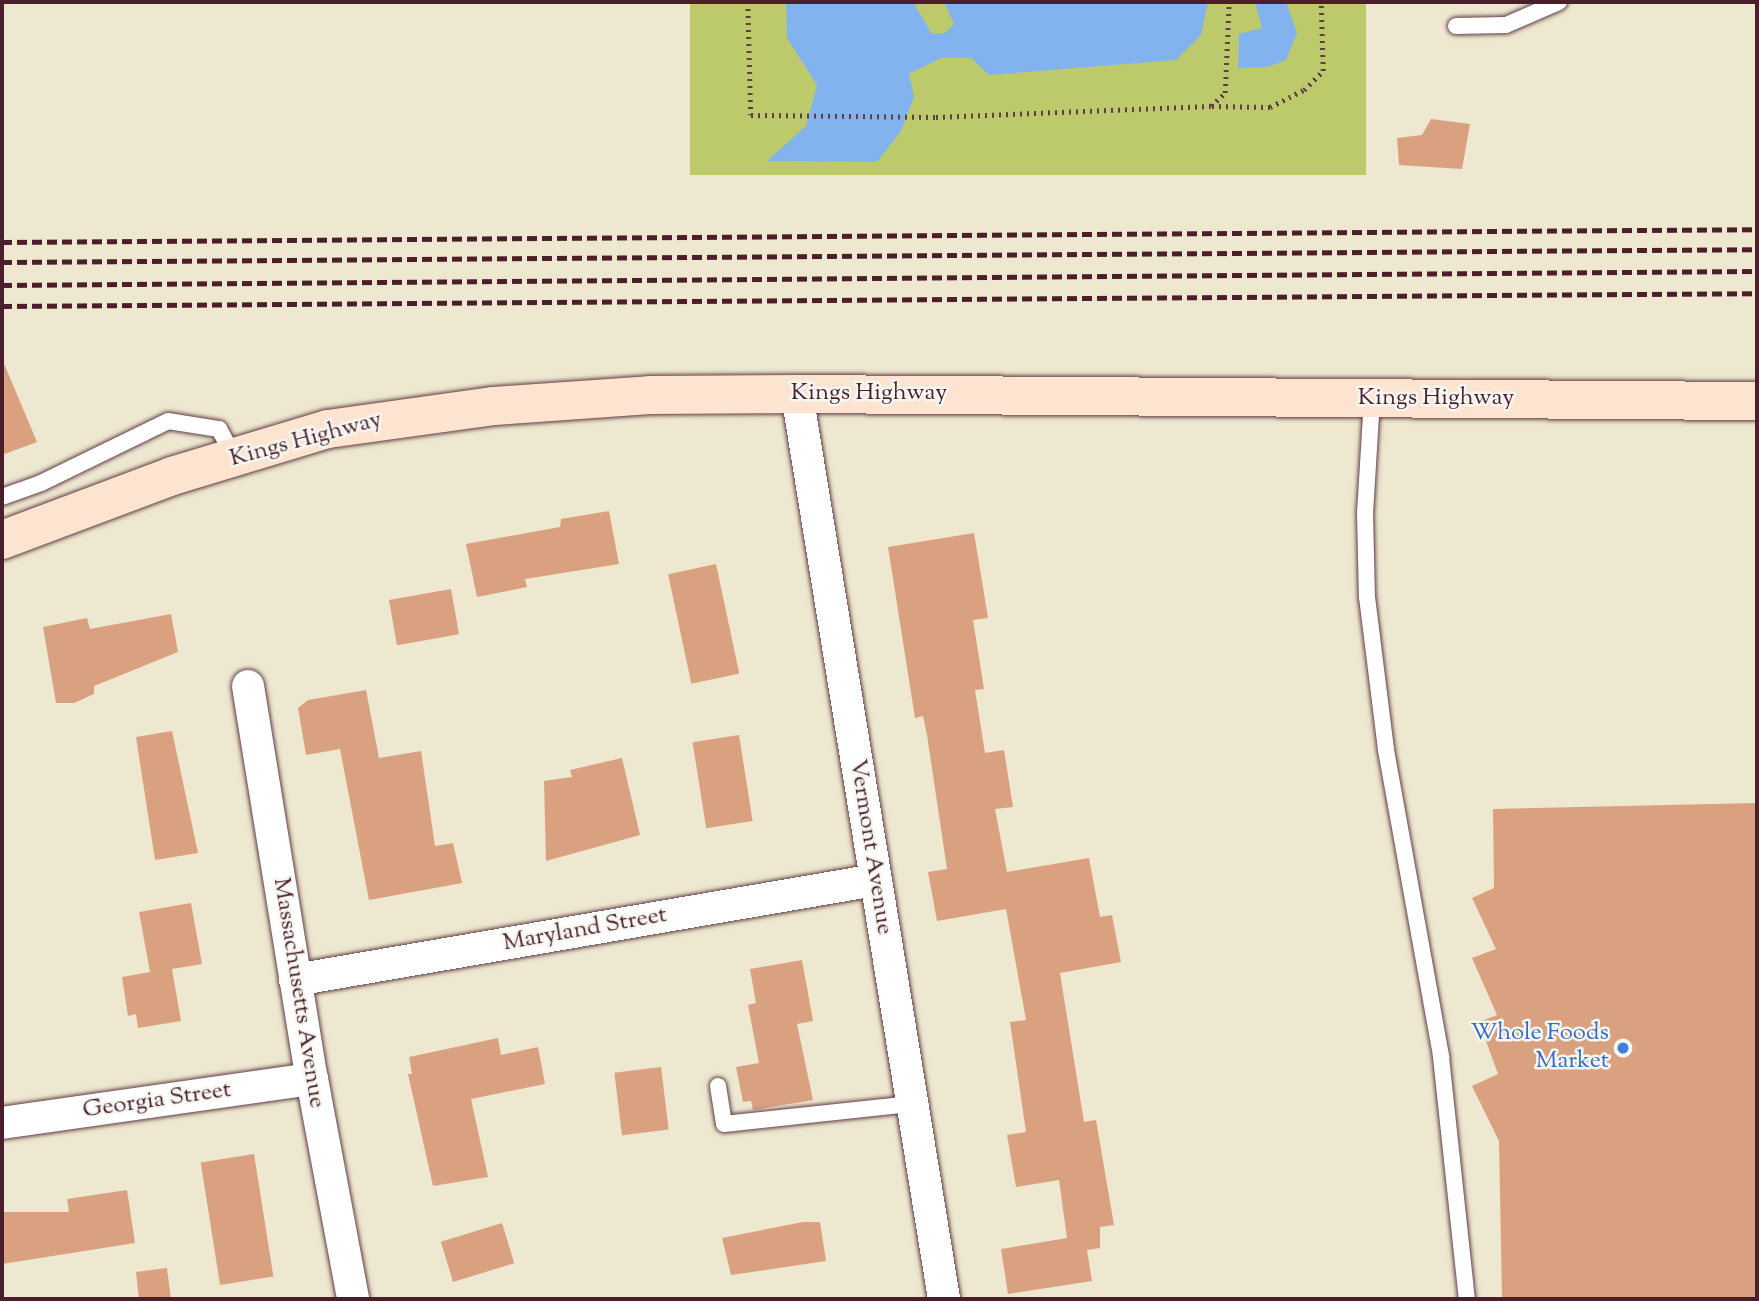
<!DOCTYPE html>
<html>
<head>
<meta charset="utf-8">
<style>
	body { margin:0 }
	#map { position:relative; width:1759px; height:1301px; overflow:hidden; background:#eee8d0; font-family:"Sorts Mill Goudy",serif }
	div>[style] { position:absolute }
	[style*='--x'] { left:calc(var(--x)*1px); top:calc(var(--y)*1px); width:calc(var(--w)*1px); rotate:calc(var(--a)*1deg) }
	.green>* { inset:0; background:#bcca6c; transform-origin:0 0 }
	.water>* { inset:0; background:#83b3ee }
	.building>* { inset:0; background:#d9a180; transform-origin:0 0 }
	.path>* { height:4.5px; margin-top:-2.25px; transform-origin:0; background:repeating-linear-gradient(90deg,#633d44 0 2px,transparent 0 7px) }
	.roads { filter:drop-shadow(0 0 2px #633d44) drop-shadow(0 0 2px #633d44) }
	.lane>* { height:16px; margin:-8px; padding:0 8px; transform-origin:8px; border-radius:8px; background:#fff }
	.street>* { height:32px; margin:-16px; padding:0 16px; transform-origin:16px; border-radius:16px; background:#fff }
	.secondary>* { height:38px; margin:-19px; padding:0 19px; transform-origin:19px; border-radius:19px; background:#fde4d1 }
	.rail>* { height:5px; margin-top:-2.5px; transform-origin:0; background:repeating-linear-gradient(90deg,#4a1f2b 0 10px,transparent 0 15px) }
	.dots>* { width:19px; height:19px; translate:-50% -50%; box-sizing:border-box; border:4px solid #f6f6f2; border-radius:50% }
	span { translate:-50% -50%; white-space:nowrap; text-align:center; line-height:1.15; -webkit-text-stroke:5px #f6f6f2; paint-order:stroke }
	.street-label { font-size:24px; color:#4a1f2b }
	.shop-label { font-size:24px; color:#366cbe }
	.right { translate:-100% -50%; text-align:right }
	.frame { position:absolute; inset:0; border:4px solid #4a1f2b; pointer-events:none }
</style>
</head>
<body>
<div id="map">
	<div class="green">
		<div style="left:690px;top:2px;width:676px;height:173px"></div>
	</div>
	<div class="water">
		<div style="clip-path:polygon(786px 2px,913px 2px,932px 34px,945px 33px,954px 24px,944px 2px,1208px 2px,1201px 35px,1176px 60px,989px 75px,971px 58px,941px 58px,909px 74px,914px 97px,901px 131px,877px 162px,767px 161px,806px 126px,817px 85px,787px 38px)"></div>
		<div style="clip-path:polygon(1255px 2px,1286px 2px,1297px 33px,1286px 60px,1267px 67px,1238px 68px,1239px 34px,1262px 28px)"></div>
	</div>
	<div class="building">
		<div style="clip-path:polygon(1431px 119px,1470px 124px,1462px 169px,1399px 165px,1397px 138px,1422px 135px)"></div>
		<div style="clip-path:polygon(2px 359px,37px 442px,2px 455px)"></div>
		<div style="clip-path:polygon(609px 511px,619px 564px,525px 579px,527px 587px,477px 597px,466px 544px,560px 527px,561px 519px)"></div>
		<div style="clip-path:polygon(974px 533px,988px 618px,973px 620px,984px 689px,975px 690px,985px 753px,1004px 750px,1013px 807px,995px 809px,1007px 872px,1089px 858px,1100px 917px,1112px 915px,1121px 962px,1060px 973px,1084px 1122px,1096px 1120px,1114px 1225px,1100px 1227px,1100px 1248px,1087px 1250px,1092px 1281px,1008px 1294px,1001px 1249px,1067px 1238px,1059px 1180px,1016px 1187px,1007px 1135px,1026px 1132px,1010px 1022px,1026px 1020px,1006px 909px,937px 921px,928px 872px,947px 869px,927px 735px,923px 716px,915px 718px,888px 547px)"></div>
		<div style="left:716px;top:564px;width:112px;height:49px;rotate:78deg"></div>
		<div style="left:451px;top:589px;width:46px;height:63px;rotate:80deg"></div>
		<div style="clip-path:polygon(171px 614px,178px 652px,94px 686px,94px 694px,74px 703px,56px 703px,43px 627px,87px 618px,90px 629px)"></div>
		<div style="clip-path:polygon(366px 690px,379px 758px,421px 751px,435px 846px,453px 843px,462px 883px,369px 900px,340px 749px,306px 755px,298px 708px,308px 700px)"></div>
		<div style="clip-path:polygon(172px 731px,198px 853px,155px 860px,136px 737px)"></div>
		<div style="left:739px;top:735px;width:87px;height:47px;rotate:81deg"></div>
		<div style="clip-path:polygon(622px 758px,640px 835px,546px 861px,544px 781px,572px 777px,570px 770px)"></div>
		<div style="clip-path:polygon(1757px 803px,1757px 1299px,1502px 1298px,1499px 1141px,1472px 1086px,1498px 1074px,1479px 1022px,1497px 1015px,1472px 958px,1496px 949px,1472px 898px,1494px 888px,1493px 809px)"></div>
		<div style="clip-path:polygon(191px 903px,202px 964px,172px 969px,181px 1021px,138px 1028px,136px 1014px,128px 1016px,122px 977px,150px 972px,139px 912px)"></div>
		<div style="clip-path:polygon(802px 960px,813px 1021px,797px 1024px,813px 1100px,753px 1110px,751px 1101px,743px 1102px,736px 1067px,759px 1063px,748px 1005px,756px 1003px,750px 969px)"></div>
		<div style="clip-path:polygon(498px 1038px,501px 1055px,538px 1047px,545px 1084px,471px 1099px,488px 1177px,433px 1186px,408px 1074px,412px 1074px,409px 1057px)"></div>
		<div style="left:661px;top:1067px;width:63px;height:47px;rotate:83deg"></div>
		<div style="left:254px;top:1154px;width:124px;height:54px;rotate:81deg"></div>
		<div style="clip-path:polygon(127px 1190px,135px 1243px,2px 1264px,2px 1212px,69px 1212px,67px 1199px)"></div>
		<div style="clip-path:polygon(803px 1222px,820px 1222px,826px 1261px,731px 1275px,722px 1238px)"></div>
		<div style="left:502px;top:1223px;width:42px;height:64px;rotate:73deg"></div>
		<div style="clip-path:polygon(167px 1268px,171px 1299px,139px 1299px,136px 1272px)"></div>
	</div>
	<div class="path">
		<div style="--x:748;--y:2;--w:113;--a:88.5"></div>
		<div style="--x:751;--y:115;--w:185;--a:0.6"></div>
		<div style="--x:936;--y:117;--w:275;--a:-2.3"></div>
		<div style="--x:1211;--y:106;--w:19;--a:-43"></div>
		<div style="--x:1225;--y:93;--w:91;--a:-87.5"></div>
		<div style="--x:1212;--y:106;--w:58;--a:1"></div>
		<div style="--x:1270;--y:107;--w:38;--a:-27"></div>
		<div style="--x:1304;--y:90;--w:27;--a:-45"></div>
		<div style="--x:1323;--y:71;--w:69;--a:-91.7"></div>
	</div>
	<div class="roads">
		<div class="lane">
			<div style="--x:1456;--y:26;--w:50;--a:-1.1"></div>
			<div style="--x:1506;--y:25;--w:58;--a:-23.5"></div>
			<div style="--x:1372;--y:399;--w:113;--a:93.5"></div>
			<div style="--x:1365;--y:512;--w:85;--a:88.7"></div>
			<div style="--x:1367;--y:597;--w:154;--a:82.9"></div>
			<div style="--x:1386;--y:750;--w:312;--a:79.8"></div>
			<div style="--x:1441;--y:1057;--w:243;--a:83.9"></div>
			<div style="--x:2;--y:497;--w:41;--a:-19.7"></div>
			<div style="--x:41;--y:483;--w:141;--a:-26"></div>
			<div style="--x:168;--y:421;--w:52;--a:8.9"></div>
			<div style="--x:219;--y:429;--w:31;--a:61"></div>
			<div style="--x:718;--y:1086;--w:38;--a:81"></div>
			<div style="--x:724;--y:1124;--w:189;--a:-6.1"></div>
		</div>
		<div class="street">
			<div style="--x:797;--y:394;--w:917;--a:80.77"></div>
			<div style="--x:248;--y:686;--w:398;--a:80.8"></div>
			<div style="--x:312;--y:1079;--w:224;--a:79.4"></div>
			<div style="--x:295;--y:980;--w:589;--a:-9.78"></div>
			<div style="--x:2;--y:1123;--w:313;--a:-8.1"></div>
		</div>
		<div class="secondary">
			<div style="--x:2;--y:540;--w:182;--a:-20.6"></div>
			<div style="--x:172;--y:476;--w:163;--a:-16.8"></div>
			<div style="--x:328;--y:429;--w:168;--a:-7.9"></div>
			<div style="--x:494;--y:406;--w:156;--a:-4"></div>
			<div style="--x:650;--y:395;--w:147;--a:-0.4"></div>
			<div style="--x:797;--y:394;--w:960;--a:0.42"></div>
		</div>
	</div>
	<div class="rail">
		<div style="--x:2;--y:242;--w:1755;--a:-0.42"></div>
		<div style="--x:2;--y:262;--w:1755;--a:-0.42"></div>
		<div style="--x:2;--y:285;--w:1755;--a:-0.46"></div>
		<div style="--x:2;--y:306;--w:1755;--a:-0.42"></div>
	</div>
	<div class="dots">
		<div style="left:1623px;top:1048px;background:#3f7fe0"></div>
	</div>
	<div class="street-label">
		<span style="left:869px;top:394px">Kings Highway</span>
		<span style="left:1436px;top:399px">Kings Highway</span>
		<span style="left:306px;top:440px;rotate:-15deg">Kings Highway</span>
		<span style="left:870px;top:847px;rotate:81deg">Vermont Avenue</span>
		<span style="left:585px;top:930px;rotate:-10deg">Maryland Street</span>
		<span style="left:298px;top:993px;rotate:81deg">Massachusetts Avenue</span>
		<span style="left:157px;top:1101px;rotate:-8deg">Georgia Street</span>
	</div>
	<div class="shop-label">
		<span class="right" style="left:1609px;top:1048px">Whole Foods<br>Market</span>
	</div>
	<div class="frame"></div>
</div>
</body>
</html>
